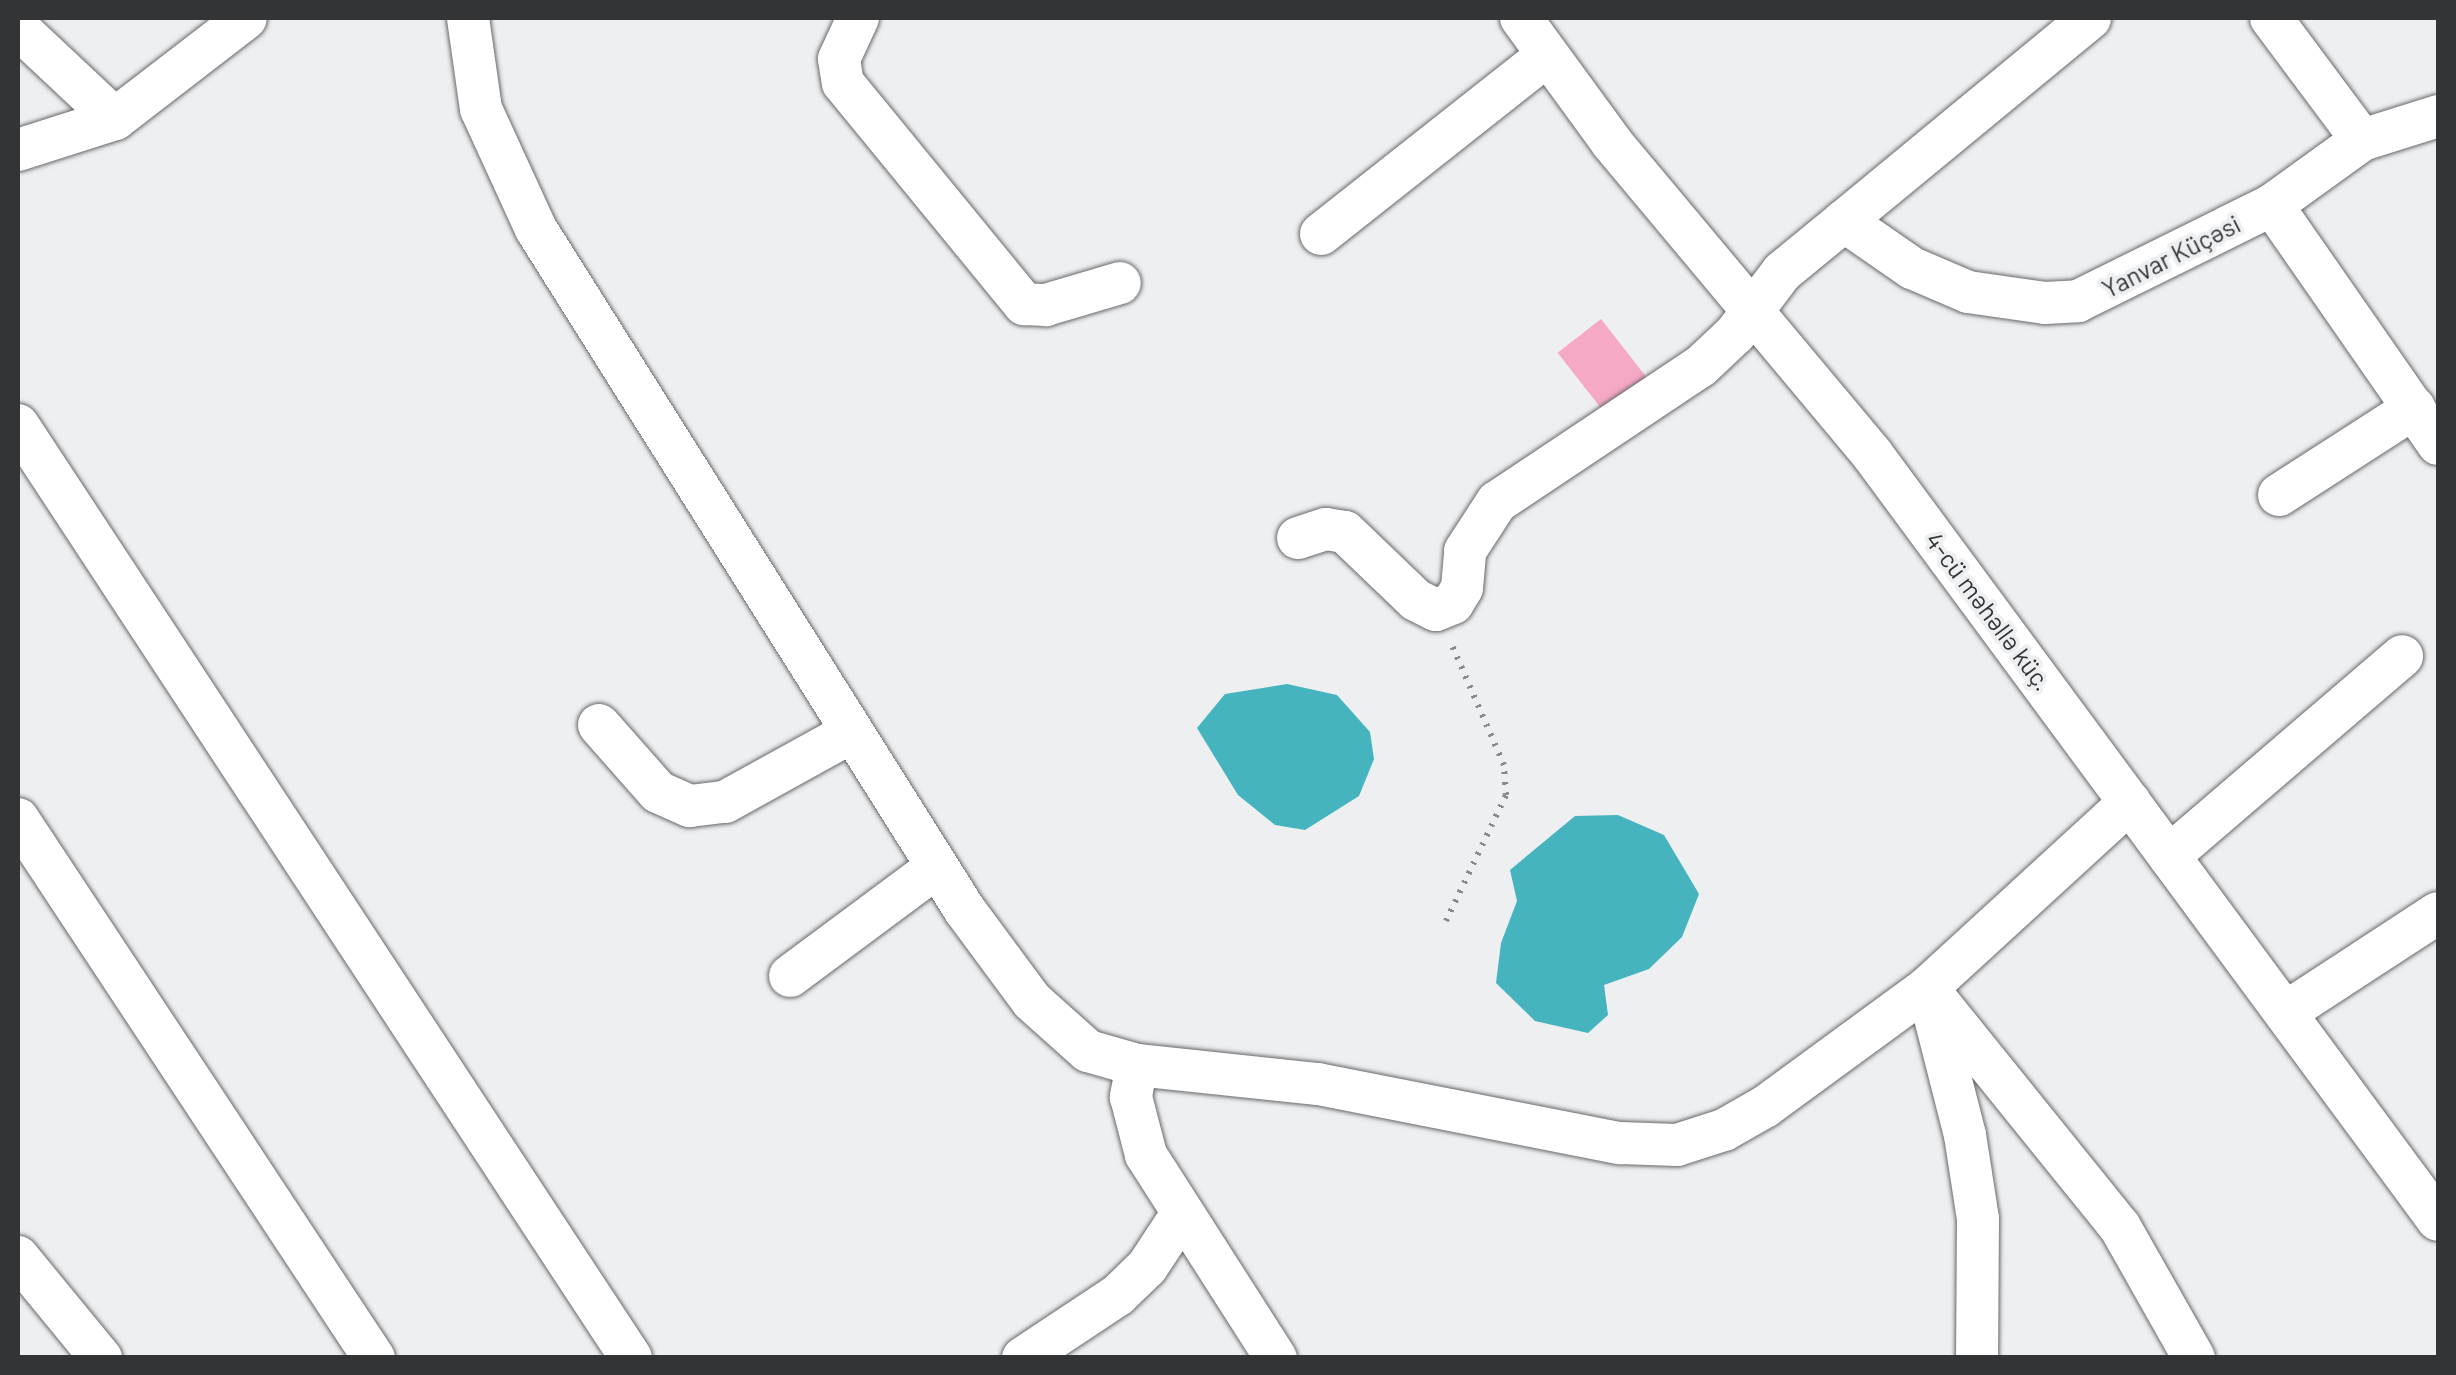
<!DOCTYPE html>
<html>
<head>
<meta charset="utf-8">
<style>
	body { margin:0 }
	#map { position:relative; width:2456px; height:1375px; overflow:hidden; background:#edeff1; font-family:Barlow,sans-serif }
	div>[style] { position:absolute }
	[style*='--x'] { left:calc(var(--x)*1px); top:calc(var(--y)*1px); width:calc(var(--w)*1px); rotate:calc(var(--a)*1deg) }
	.water>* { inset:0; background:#45b4bf }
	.building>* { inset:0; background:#f6a8c7; transform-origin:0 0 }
	.path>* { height:6px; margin-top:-3px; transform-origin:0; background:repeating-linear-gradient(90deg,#87898a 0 2.5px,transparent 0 10.5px) }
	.roads { filter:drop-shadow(0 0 2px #67686a) drop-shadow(0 0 2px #67686a) }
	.minor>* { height:42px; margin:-21px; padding:0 21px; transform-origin:21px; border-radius:21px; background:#fff }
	span { translate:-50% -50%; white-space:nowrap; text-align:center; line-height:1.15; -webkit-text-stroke:8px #edeff1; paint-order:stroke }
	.street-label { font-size:25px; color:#333435 }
	.frame { position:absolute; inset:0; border:20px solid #333435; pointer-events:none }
</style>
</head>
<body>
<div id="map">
	<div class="water">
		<div style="clip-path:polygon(1287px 684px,1337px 695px,1370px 732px,1374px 759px,1359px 796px,1305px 830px,1275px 825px,1238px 795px,1197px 728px,1225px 694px)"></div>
		<div style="clip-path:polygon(1618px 815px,1664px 835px,1699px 894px,1682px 937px,1649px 969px,1604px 985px,1608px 1015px,1588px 1033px,1535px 1021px,1496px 983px,1501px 943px,1517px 901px,1510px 870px,1575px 816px)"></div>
	</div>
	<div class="building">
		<div style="left:1601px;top:319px;width:79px;height:55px;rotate:52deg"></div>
	</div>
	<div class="path">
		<div style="--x:1446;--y:921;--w:140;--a:-64.5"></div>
		<div style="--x:1506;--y:795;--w:30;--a:-94"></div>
		<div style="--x:1504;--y:765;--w:133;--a:-113.5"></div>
	</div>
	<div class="roads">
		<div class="minor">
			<div style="--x:468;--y:18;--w:92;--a:81.9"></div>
			<div style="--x:481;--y:109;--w:132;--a:65.4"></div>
			<div style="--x:536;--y:229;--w:803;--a:57.81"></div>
			<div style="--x:964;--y:909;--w:114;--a:53.5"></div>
			<div style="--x:1032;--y:1001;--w:75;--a:41.8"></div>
			<div style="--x:1088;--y:1051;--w:51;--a:15.9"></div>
			<div style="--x:1137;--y:1065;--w:182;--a:6"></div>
			<div style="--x:1318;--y:1084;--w:308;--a:11.1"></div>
			<div style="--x:1620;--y:1143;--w:57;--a:2"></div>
			<div style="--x:1677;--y:1145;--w:49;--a:-17.7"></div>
			<div style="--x:1724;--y:1130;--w:48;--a:-29.7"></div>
			<div style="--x:1766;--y:1106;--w:200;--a:-36.2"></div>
			<div style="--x:1927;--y:988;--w:275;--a:-42.5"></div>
			<div style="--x:858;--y:18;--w:45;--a:114.9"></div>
			<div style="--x:839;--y:59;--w:24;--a:81"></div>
			<div style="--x:843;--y:83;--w:286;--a:50.7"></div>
			<div style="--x:1024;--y:304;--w:22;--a:3"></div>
			<div style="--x:1046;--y:305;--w:77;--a:-16.6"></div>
			<div style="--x:1521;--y:18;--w:155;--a:53.9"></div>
			<div style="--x:1612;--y:143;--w:405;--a:50.1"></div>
			<div style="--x:1872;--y:454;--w:952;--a:53.54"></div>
			<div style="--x:2271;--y:18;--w:152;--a:53.3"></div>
			<div style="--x:18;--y:28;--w:133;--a:43.2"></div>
			<div style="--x:18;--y:150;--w:102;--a:-17.7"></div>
			<div style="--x:115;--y:119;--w:165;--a:-37.6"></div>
			<div style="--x:2272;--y:205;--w:291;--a:55.2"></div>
			<div style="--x:1844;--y:221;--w:319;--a:-39.5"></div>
			<div style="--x:1321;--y:234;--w:287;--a:-38.3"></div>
			<div style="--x:18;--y:425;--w:1116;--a:56.69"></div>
			<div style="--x:2279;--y:495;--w:161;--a:-32.8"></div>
			<div style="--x:1298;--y:538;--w:29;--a:-18"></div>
			<div style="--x:1326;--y:529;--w:19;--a:9"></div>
			<div style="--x:1345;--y:532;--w:98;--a:43.8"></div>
			<div style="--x:1416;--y:600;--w:22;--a:27"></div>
			<div style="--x:1436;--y:610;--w:18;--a:-22"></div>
			<div style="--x:1453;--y:603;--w:17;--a:-59"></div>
			<div style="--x:1462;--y:588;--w:37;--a:-85"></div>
			<div style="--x:1465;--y:551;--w:59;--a:-56.9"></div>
			<div style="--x:1497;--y:502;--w:245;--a:-33.7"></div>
			<div style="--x:1701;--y:366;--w:47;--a:-43.3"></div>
			<div style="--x:1735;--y:334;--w:78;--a:-52.8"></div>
			<div style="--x:1782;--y:272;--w:80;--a:-39.4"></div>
			<div style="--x:1844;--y:221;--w:83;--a:34.7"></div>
			<div style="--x:1912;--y:268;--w:61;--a:23.2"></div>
			<div style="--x:1968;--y:292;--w:78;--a:8.1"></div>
			<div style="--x:2045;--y:303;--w:33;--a:-3"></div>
			<div style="--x:2078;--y:301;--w:216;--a:-26.3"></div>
			<div style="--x:2272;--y:205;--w:111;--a:-35.8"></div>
			<div style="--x:2362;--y:140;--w:80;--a:-17.5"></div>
			<div style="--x:599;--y:725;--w:89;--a:48.6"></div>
			<div style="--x:658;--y:792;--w:35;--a:24"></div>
			<div style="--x:690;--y:806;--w:35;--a:-7"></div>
			<div style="--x:725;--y:802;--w:145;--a:-28.9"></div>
			<div style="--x:18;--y:819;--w:646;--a:56.56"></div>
			<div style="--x:2169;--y:856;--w:307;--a:-40.6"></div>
			<div style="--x:790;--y:976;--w:183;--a:-36.6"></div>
			<div style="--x:1927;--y:988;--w:307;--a:51.1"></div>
			<div style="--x:2120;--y:1227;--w:150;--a:60.5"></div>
			<div style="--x:1929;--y:994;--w:146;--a:75.7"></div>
			<div style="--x:1965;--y:1135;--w:85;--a:81.2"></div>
			<div style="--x:1978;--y:1219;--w:139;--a:90.4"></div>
			<div style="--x:2286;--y:1012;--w:181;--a:-33.1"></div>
			<div style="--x:1137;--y:1065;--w:33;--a:101"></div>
			<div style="--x:1131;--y:1097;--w:60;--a:75.5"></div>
			<div style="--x:1146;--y:1155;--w:241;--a:57.4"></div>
			<div style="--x:18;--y:1257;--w:131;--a:50.6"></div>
			<div style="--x:1023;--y:1358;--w:114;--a:-33.6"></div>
			<div style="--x:1118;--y:1295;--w:40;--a:-44"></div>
			<div style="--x:1147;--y:1267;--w:64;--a:-56.6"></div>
		</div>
	</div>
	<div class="street-label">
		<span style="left:2171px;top:256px;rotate:-27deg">Yanvar Küçəsi</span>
		<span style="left:1989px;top:611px;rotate:53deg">4-cü məhəllə küç.</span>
	</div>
	<div class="frame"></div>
</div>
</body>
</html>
